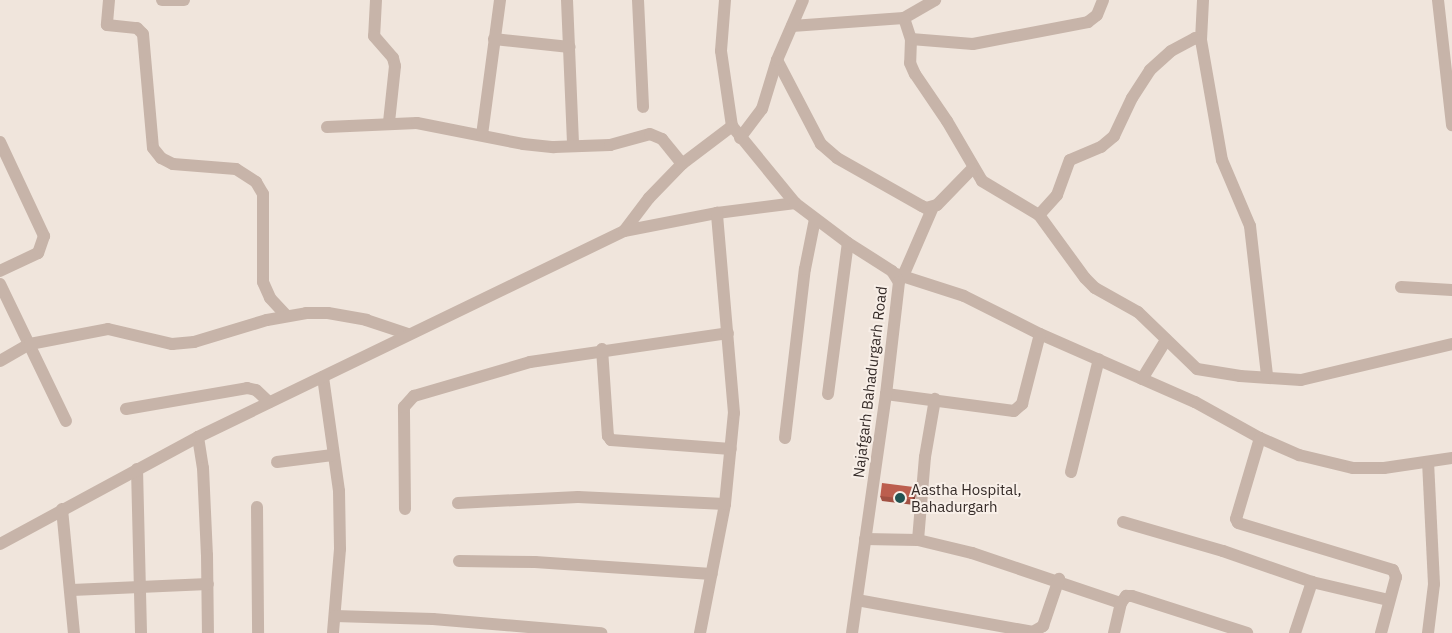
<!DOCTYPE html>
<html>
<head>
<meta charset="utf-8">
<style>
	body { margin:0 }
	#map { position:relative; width:1452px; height:633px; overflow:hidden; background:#f0e5dc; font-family:"IBM Plex Sans",sans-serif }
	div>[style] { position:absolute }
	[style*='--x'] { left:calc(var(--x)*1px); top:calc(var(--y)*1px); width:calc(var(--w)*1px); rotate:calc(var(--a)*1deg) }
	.minor>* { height:12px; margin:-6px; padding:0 6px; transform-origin:6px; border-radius:6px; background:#c7b4a9 }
	.tertiary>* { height:12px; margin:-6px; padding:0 6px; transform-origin:6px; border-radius:6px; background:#c7b4a9 }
	.wall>* { inset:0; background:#a25143 }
	.shaded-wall>* { inset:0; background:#844237 }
	.building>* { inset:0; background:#bc5e4e; transform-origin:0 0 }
	.dots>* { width:14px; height:14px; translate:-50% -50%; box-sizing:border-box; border:2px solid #f8efe8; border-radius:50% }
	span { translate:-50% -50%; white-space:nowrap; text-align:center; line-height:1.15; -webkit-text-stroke:4px #f8efe8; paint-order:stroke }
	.street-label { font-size:15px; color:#352b28 }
	.poi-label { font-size:15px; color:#352b28 }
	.left { translate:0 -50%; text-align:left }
</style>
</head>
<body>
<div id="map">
	<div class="minor">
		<div style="--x:109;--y:0;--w:25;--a:95"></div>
		<div style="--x:107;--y:25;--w:30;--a:6"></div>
		<div style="--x:137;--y:28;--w:8;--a:45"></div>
		<div style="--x:143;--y:34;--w:114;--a:85"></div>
		<div style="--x:153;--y:148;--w:13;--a:51"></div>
		<div style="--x:161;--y:158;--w:13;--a:27"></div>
		<div style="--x:173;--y:164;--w:63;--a:4.5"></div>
		<div style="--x:236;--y:169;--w:24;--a:33"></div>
		<div style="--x:256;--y:182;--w:14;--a:60"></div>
		<div style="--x:263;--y:194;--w:88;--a:90"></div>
		<div style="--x:263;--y:282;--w:17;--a:66"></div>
		<div style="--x:270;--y:298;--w:23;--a:47"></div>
		<div style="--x:162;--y:0;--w:22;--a:0"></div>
		<div style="--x:376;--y:0;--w:36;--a:93"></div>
		<div style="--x:374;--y:36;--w:29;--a:49"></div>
		<div style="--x:393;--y:58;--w:8;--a:76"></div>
		<div style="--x:395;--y:66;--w:56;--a:96.1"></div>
		<div style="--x:567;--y:0;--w:146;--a:87.6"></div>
		<div style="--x:638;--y:0;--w:107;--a:87.3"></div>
		<div style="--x:1438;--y:0;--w:126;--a:83.6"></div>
		<div style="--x:904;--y:18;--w:36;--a:-30"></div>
		<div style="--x:792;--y:26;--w:112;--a:-4.1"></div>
		<div style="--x:904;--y:18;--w:22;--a:72"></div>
		<div style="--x:911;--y:39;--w:24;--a:92"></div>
		<div style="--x:910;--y:63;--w:12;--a:66"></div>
		<div style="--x:915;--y:74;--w:57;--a:55.8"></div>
		<div style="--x:947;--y:121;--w:69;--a:59.7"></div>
		<div style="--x:982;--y:181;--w:66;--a:30.8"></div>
		<div style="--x:1039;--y:215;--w:78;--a:53.9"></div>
		<div style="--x:1085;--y:278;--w:14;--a:45"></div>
		<div style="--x:1095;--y:288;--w:49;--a:29.2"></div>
		<div style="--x:1138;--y:312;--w:82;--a:44"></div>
		<div style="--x:1197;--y:369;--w:44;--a:9.2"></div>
		<div style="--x:1240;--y:376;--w:61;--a:3.8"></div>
		<div style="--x:1301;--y:380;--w:155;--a:-13.4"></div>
		<div style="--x:494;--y:39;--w:76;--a:6"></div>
		<div style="--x:911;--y:39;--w:62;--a:4.6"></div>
		<div style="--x:973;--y:44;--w:117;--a:-10.8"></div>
		<div style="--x:1088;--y:22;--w:11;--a:-38"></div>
		<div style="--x:1097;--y:15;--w:16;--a:-68"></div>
		<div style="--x:1201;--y:40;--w:40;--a:-87.1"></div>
		<div style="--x:777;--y:60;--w:95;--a:62.4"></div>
		<div style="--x:821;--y:144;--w:21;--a:41"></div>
		<div style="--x:837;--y:158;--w:98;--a:29.5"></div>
		<div style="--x:922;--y:206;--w:4;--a:27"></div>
		<div style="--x:926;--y:208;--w:11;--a:-15"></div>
		<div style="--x:937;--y:205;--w:50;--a:-45.8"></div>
		<div style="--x:327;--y:127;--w:90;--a:-2.5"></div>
		<div style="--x:417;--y:123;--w:108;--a:11.2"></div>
		<div style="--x:523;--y:144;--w:31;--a:6"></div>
		<div style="--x:554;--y:147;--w:56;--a:-2"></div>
		<div style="--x:610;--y:145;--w:41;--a:-15.4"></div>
		<div style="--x:650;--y:134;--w:13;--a:23"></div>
		<div style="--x:662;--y:139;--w:32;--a:51"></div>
		<div style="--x:482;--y:135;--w:136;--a:-82.4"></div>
		<div style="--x:740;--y:138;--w:36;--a:-53"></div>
		<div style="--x:762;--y:109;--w:51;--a:-73"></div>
		<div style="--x:777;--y:60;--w:65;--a:-66.6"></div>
		<div style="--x:0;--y:142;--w:104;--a:64.9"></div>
		<div style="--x:44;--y:236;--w:18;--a:109"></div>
		<div style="--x:38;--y:253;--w:42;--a:154.7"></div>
		<div style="--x:1039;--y:215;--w:27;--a:-48"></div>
		<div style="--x:1057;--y:195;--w:37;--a:-70"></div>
		<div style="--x:1070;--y:160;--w:34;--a:-23"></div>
		<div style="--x:1101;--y:147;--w:17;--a:-40"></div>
		<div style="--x:1114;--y:136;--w:42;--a:-64.7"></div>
		<div style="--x:1132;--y:98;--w:33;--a:-57"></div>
		<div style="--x:1150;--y:70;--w:28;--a:-42"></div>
		<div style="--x:1171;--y:51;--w:27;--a:-28"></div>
		<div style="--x:1195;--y:38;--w:6;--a:18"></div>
		<div style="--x:1201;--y:40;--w:122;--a:80.1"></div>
		<div style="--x:1222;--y:160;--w:72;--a:67"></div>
		<div style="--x:1250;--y:226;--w:151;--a:83.5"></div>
		<div style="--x:624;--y:231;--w:41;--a:-52.9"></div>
		<div style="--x:649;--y:198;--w:47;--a:-45.9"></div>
		<div style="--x:682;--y:164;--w:63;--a:-37.2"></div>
		<div style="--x:896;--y:274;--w:71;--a:17.9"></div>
		<div style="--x:964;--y:296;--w:85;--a:26.6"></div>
		<div style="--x:1040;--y:334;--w:169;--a:23.7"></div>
		<div style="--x:1195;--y:402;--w:74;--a:29"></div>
		<div style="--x:1260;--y:438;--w:43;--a:23.6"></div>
		<div style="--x:1299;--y:455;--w:56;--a:13.5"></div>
		<div style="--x:1353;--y:468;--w:31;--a:0"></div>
		<div style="--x:1384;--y:468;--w:69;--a:-8.4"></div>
		<div style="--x:903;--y:276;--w:75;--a:-66.5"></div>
		<div style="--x:0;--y:284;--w:152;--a:64.3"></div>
		<div style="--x:1401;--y:287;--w:51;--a:3.4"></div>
		<div style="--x:602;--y:349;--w:87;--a:86.1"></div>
		<div style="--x:608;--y:436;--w:5;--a:53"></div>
		<div style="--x:611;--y:440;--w:120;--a:4.3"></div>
		<div style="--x:0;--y:361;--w:34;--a:-30"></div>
		<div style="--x:30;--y:344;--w:79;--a:-10.9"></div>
		<div style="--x:108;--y:329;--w:66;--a:13.2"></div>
		<div style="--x:172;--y:344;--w:22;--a:-5"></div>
		<div style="--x:194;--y:342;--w:76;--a:-16.8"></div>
		<div style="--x:267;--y:320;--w:40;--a:-10"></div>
		<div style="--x:306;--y:313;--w:22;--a:0"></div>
		<div style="--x:328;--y:313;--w:39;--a:10"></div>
		<div style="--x:366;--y:320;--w:44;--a:18.4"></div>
		<div style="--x:323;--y:377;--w:115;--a:82"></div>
		<div style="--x:339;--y:491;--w:58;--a:89"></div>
		<div style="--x:340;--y:549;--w:84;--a:94.8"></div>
		<div style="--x:1142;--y:379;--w:46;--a:-58.4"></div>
		<div style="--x:828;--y:394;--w:152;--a:-82.5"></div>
		<div style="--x:886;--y:394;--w:129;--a:7.6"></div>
		<div style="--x:1014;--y:411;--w:11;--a:-41"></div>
		<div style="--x:1022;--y:404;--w:72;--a:-75.6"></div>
		<div style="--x:126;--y:409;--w:123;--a:-9.8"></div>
		<div style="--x:247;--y:388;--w:9;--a:13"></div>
		<div style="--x:256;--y:390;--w:18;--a:43"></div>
		<div style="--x:198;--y:437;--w:31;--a:81"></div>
		<div style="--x:203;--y:468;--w:87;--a:87.4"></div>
		<div style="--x:207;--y:555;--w:78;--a:89.3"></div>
		<div style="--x:785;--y:438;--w:170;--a:-83.3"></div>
		<div style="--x:805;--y:269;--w:51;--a:-78.7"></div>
		<div style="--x:1260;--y:438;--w:84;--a:106.5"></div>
		<div style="--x:1236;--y:519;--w:4;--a:63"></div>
		<div style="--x:1238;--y:523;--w:162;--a:16.9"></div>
		<div style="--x:1393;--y:570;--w:8;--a:67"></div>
		<div style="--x:1396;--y:577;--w:58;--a:105"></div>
		<div style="--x:277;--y:462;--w:56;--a:-7.1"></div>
		<div style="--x:137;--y:469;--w:164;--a:88.6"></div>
		<div style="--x:1071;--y:472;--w:116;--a:-76.1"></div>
		<div style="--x:458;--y:503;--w:120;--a:-2.9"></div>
		<div style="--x:578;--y:497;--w:147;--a:2.7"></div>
		<div style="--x:257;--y:507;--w:126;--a:89.5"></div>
		<div style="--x:62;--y:509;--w:125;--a:84.5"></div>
		<div style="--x:405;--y:509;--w:102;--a:-90.6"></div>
		<div style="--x:404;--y:407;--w:15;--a:-48"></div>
		<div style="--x:414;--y:396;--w:121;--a:-16.3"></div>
		<div style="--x:530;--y:362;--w:200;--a:-8.3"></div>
		<div style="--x:1123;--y:522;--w:104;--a:16.2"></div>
		<div style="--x:1223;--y:551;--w:94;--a:19.2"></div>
		<div style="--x:1312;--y:582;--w:79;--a:13.2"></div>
		<div style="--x:865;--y:539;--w:53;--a:1.1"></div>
		<div style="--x:918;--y:540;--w:56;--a:13.5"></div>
		<div style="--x:972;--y:553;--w:157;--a:18.6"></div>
		<div style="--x:1121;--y:603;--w:9;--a:-54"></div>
		<div style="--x:1126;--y:596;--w:6;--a:0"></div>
		<div style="--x:1132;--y:596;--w:121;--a:17.8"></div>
		<div style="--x:918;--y:540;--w:83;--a:-85.2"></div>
		<div style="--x:925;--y:457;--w:59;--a:-80.2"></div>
		<div style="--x:0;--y:544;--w:225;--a:-28.4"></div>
		<div style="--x:198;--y:437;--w:473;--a:-25.8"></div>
		<div style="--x:624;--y:231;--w:95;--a:-11"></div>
		<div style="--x:717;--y:213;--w:79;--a:-7.3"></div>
		<div style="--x:459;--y:561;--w:76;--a:0.8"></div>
		<div style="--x:535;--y:562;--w:177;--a:3.9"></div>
		<div style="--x:72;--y:590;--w:136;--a:-2.5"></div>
		<div style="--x:857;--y:600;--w:179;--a:10.3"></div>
		<div style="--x:1033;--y:632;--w:12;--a:-31"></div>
		<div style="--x:1043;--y:626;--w:50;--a:-71.2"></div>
		<div style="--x:335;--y:616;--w:98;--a:1.8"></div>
		<div style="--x:433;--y:619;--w:169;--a:4.8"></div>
		<div style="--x:700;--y:633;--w:131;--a:-79"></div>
		<div style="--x:725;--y:504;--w:91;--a:-84.4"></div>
		<div style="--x:734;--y:413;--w:201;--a:-94.9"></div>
		<div style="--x:1114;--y:633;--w:31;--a:-77"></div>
		<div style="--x:1295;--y:633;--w:54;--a:-71.6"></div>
		<div style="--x:1428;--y:633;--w:49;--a:-83"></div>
		<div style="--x:1434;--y:584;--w:122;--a:-92.8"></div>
	</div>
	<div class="tertiary">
		<div style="--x:725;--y:0;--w:51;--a:94.5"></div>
		<div style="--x:721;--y:51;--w:76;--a:81.7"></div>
		<div style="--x:732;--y:126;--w:99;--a:50.7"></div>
		<div style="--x:795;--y:203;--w:66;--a:37"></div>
		<div style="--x:848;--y:243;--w:52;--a:32.5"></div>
		<div style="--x:892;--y:271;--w:13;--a:58"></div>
		<div style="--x:899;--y:282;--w:113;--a:96.6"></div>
		<div style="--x:886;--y:394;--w:241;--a:98.1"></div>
	</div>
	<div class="wall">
		<div style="clip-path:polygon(916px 492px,914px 505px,882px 501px,880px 496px)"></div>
	</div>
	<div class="shaded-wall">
		<div style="clip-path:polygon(914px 487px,916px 492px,914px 505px,913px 500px)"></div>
	</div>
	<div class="building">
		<div style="left:882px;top:483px;width:32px;height:13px;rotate:7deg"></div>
	</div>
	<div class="dots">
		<div style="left:900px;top:498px;background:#215352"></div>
	</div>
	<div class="street-label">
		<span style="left:870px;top:382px;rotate:-83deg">Najafgarh Bahadurgarh Road</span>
	</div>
	<div class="poi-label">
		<span class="left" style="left:911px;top:498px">Aastha Hospital,<br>Bahadurgarh</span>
	</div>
</div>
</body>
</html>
